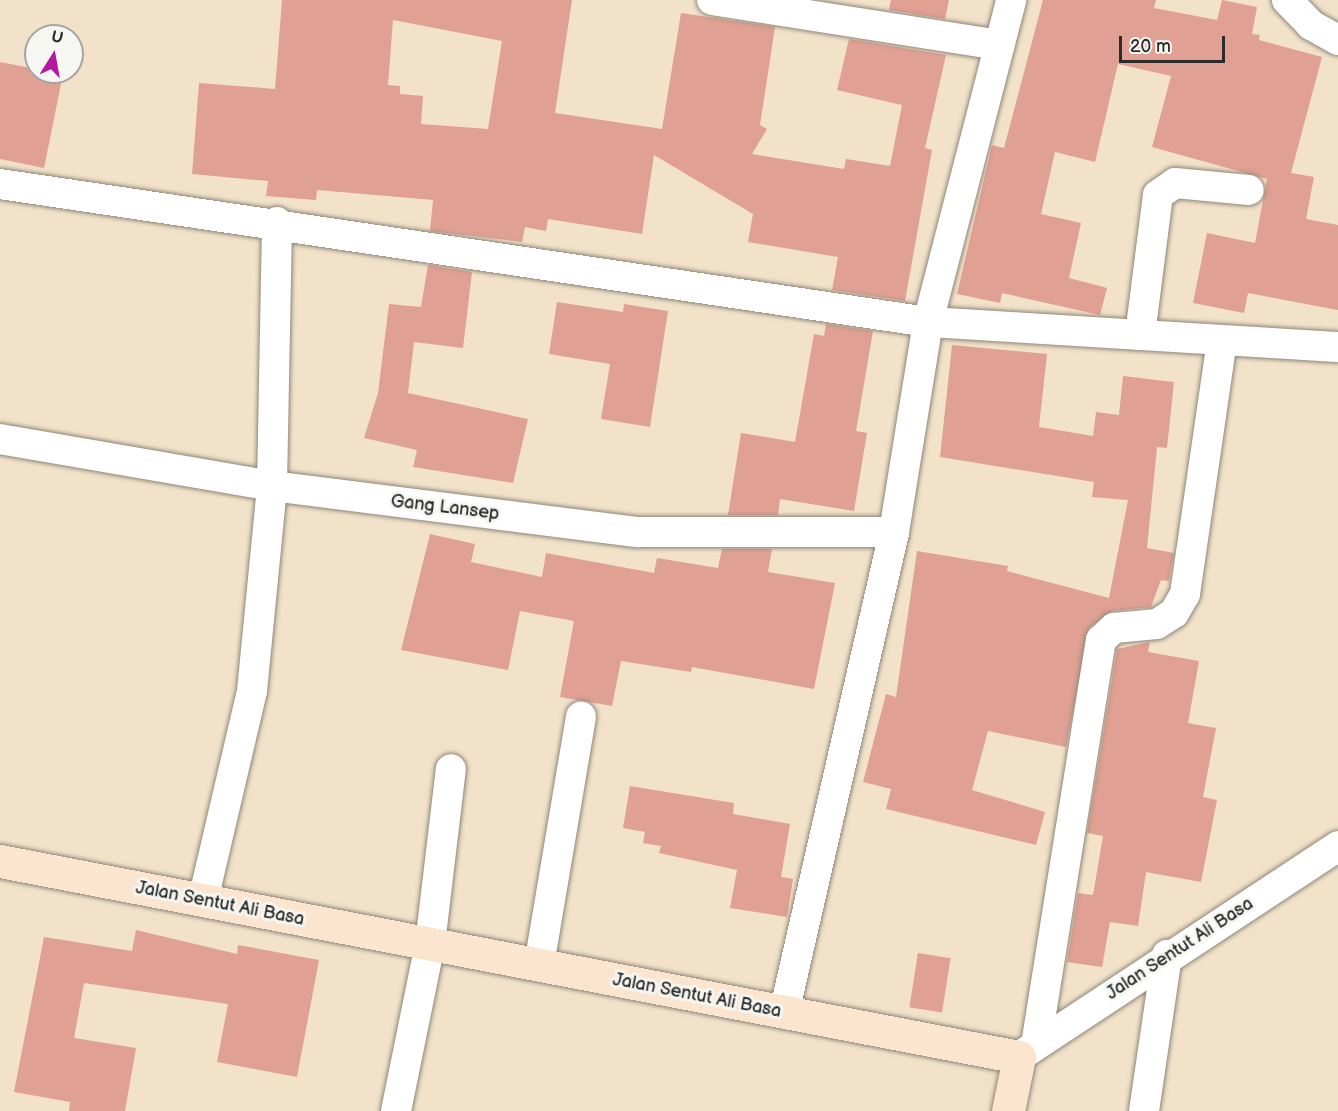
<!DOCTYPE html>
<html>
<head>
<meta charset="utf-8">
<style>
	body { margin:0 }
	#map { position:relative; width:1338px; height:1111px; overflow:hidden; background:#f2e2c9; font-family:"Balsamiq Sans",sans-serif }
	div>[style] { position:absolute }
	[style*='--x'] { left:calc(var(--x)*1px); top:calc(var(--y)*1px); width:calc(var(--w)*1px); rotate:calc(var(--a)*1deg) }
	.building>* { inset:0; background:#e0a093; transform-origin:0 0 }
	.roads { filter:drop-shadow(0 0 2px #8e867a) drop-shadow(0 0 2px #8e867a) }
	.street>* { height:30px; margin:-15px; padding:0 15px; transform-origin:15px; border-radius:15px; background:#fff }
	.secondary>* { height:33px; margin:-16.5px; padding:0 16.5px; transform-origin:16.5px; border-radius:16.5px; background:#fce5cf }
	span { translate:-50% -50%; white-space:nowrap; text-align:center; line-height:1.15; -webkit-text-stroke:6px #f6f6f2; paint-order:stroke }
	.street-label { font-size:18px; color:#2b2b2b }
	.north { position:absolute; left:24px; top:24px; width:60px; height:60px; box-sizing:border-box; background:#f6f6f2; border:2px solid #a5a5a2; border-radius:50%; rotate:11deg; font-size:16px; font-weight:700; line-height:24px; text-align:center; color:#2b2b2b }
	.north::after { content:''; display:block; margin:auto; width:21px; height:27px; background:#b5179e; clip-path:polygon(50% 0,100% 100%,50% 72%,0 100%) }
	.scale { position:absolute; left:1119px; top:36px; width:106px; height:27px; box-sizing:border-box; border:3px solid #2b2b2b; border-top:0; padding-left:8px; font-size:18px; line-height:21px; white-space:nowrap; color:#2b2b2b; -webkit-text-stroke:4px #f6f6f2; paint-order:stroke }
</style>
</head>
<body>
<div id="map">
	<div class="building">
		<div style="clip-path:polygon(evenodd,282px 0,572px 0,555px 113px,662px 129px,681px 13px,775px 27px,760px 125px,767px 129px,752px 154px,844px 169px,846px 159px,890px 166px,902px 105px,837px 90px,849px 39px,946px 55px,925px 148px,932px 150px,905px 301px,832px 290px,838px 257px,748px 242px,753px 214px,654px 155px,642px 234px,548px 219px,546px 231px,525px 227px,522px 242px,430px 231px,433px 200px,317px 190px,316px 200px,266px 196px,268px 181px,192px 174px,199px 83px,275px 89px,282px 0,393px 20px,502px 41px,488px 129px,421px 124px,423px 96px,400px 94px,400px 86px,388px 85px,393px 20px)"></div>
		<div style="clip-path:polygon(891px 0,949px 0,945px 19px,889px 10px)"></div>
		<div style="clip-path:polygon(1043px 0,1156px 0,1154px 8px,1217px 20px,1222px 0,1257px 7px,1252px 34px,1260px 35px,1259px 40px,1322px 57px,1291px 173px,1314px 177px,1306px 219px,1338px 225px,1338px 310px,1248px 293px,1244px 313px,1193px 303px,1207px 233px,1255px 243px,1267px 179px,1152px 147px,1171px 76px,1118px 64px,1095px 162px,1055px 152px,1041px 214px,1081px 223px,1069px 278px,1107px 288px,1100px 315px,1002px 293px,1000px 303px,957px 294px,992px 145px,1004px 148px)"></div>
		<div style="clip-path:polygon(0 62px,63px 74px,44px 168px,0 159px)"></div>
		<div style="clip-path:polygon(428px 265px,472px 272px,463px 348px,414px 342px,408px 393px,528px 419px,513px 483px,413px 467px,417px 450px,364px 438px,378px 393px,389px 304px,421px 307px)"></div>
		<div style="clip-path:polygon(557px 302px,623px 312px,624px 304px,668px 311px,650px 427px,601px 419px,610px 364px,549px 354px)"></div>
		<div style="clip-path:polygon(826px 324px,873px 331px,856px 431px,867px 433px,854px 511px,780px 499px,778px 515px,728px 515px,741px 433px,795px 442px,814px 334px,824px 336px)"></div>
		<div style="clip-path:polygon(952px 345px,1047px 354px,1039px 427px,1093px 436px,1096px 412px,1119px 415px,1123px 376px,1174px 382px,1167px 448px,1157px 447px,1147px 548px,1174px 553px,1169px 581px,1161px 580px,1151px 607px,1112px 611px,1089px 628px,1066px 747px,988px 731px,972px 790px,1045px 812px,1036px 845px,886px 809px,891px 789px,863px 782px,886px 694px,896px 697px,917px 551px,1008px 566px,1007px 571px,1109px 598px,1128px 500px,1092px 497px,1094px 482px,940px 457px)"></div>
		<div style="clip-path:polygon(430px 534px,475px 544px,471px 562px,542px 577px,546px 553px,654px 573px,657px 558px,718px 568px,722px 549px,772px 549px,768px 572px,835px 583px,814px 689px,692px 667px,691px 672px,621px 661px,612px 706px,560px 697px,574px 621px,520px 611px,508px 670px,401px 650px)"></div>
		<div style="clip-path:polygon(1150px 642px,1148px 652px,1199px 661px,1188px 723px,1216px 728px,1203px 797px,1217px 800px,1201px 882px,1146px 872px,1138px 926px,1110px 922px,1102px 967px,1067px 962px,1078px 893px,1093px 895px,1103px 836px,1087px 833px,1117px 649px)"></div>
		<div style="clip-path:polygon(630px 786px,734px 803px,733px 814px,790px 824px,781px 877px,793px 879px,787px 917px,730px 908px,737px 870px,659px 853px,661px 846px,643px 843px,645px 832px,623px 828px)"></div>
		<div style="clip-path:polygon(136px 930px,237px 954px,238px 945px,319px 960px,297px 1077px,217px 1062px,228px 1004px,84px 983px,74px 1038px,136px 1048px,125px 1111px,69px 1111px,70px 1102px,14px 1092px,44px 937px,132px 951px)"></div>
		<div style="left:918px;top:953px;width:33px;height:55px;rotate:9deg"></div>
	</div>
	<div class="roads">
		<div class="street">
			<div style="--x:712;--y:0;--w:291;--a:8.9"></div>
			<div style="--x:1287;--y:0;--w:35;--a:46"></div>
			<div style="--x:1311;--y:25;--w:31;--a:29"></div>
			<div style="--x:0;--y:184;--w:938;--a:8.46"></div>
			<div style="--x:928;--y:322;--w:411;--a:3.5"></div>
			<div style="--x:1140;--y:335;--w:141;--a:-82.7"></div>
			<div style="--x:1158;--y:195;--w:21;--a:-35"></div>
			<div style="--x:1175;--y:183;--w:74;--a:5.4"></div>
			<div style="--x:0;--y:439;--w:276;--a:9.8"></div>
			<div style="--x:272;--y:486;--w:368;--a:7.2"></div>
			<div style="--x:637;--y:532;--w:257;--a:0"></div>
			<div style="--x:203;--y:900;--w:215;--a:-76.8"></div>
			<div style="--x:252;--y:691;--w:206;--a:-84.4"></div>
			<div style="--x:272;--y:486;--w:264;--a:-88.9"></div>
			<div style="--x:539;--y:965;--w:252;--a:-80.4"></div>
			<div style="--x:784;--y:1013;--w:493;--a:-77.1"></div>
			<div style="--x:894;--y:532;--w:213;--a:-80.8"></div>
			<div style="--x:928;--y:322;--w:333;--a:-75.5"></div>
			<div style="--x:1036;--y:1045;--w:410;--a:-80.9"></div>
			<div style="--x:1101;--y:640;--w:18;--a:-43"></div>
			<div style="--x:1114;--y:628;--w:43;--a:-5.3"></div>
			<div style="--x:1157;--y:624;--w:20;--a:-33"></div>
			<div style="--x:1174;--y:613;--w:22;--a:-60"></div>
			<div style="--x:1185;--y:594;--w:256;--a:-81.7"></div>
			<div style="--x:1026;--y:1052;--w:374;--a:-33.4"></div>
			<div style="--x:396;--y:1111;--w:170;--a:-78.5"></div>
			<div style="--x:430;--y:944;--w:176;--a:-83.2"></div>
			<div style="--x:1144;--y:1111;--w:158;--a:-81.6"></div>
		</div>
		<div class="secondary">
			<div style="--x:0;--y:861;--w:1038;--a:10.89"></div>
			<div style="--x:1019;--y:1057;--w:55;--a:101.5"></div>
		</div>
	</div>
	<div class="street-label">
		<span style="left:445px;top:508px;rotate:7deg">Gang Lansep</span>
		<span style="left:220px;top:904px;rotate:11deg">Jalan Sentut Ali Basa</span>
		<span style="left:1180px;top:949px;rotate:-33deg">Jalan Sentut Ali Basa</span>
		<span style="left:697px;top:996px;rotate:11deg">Jalan Sentut Ali Basa</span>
	</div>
	<div class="north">U</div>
	<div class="scale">20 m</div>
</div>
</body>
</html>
